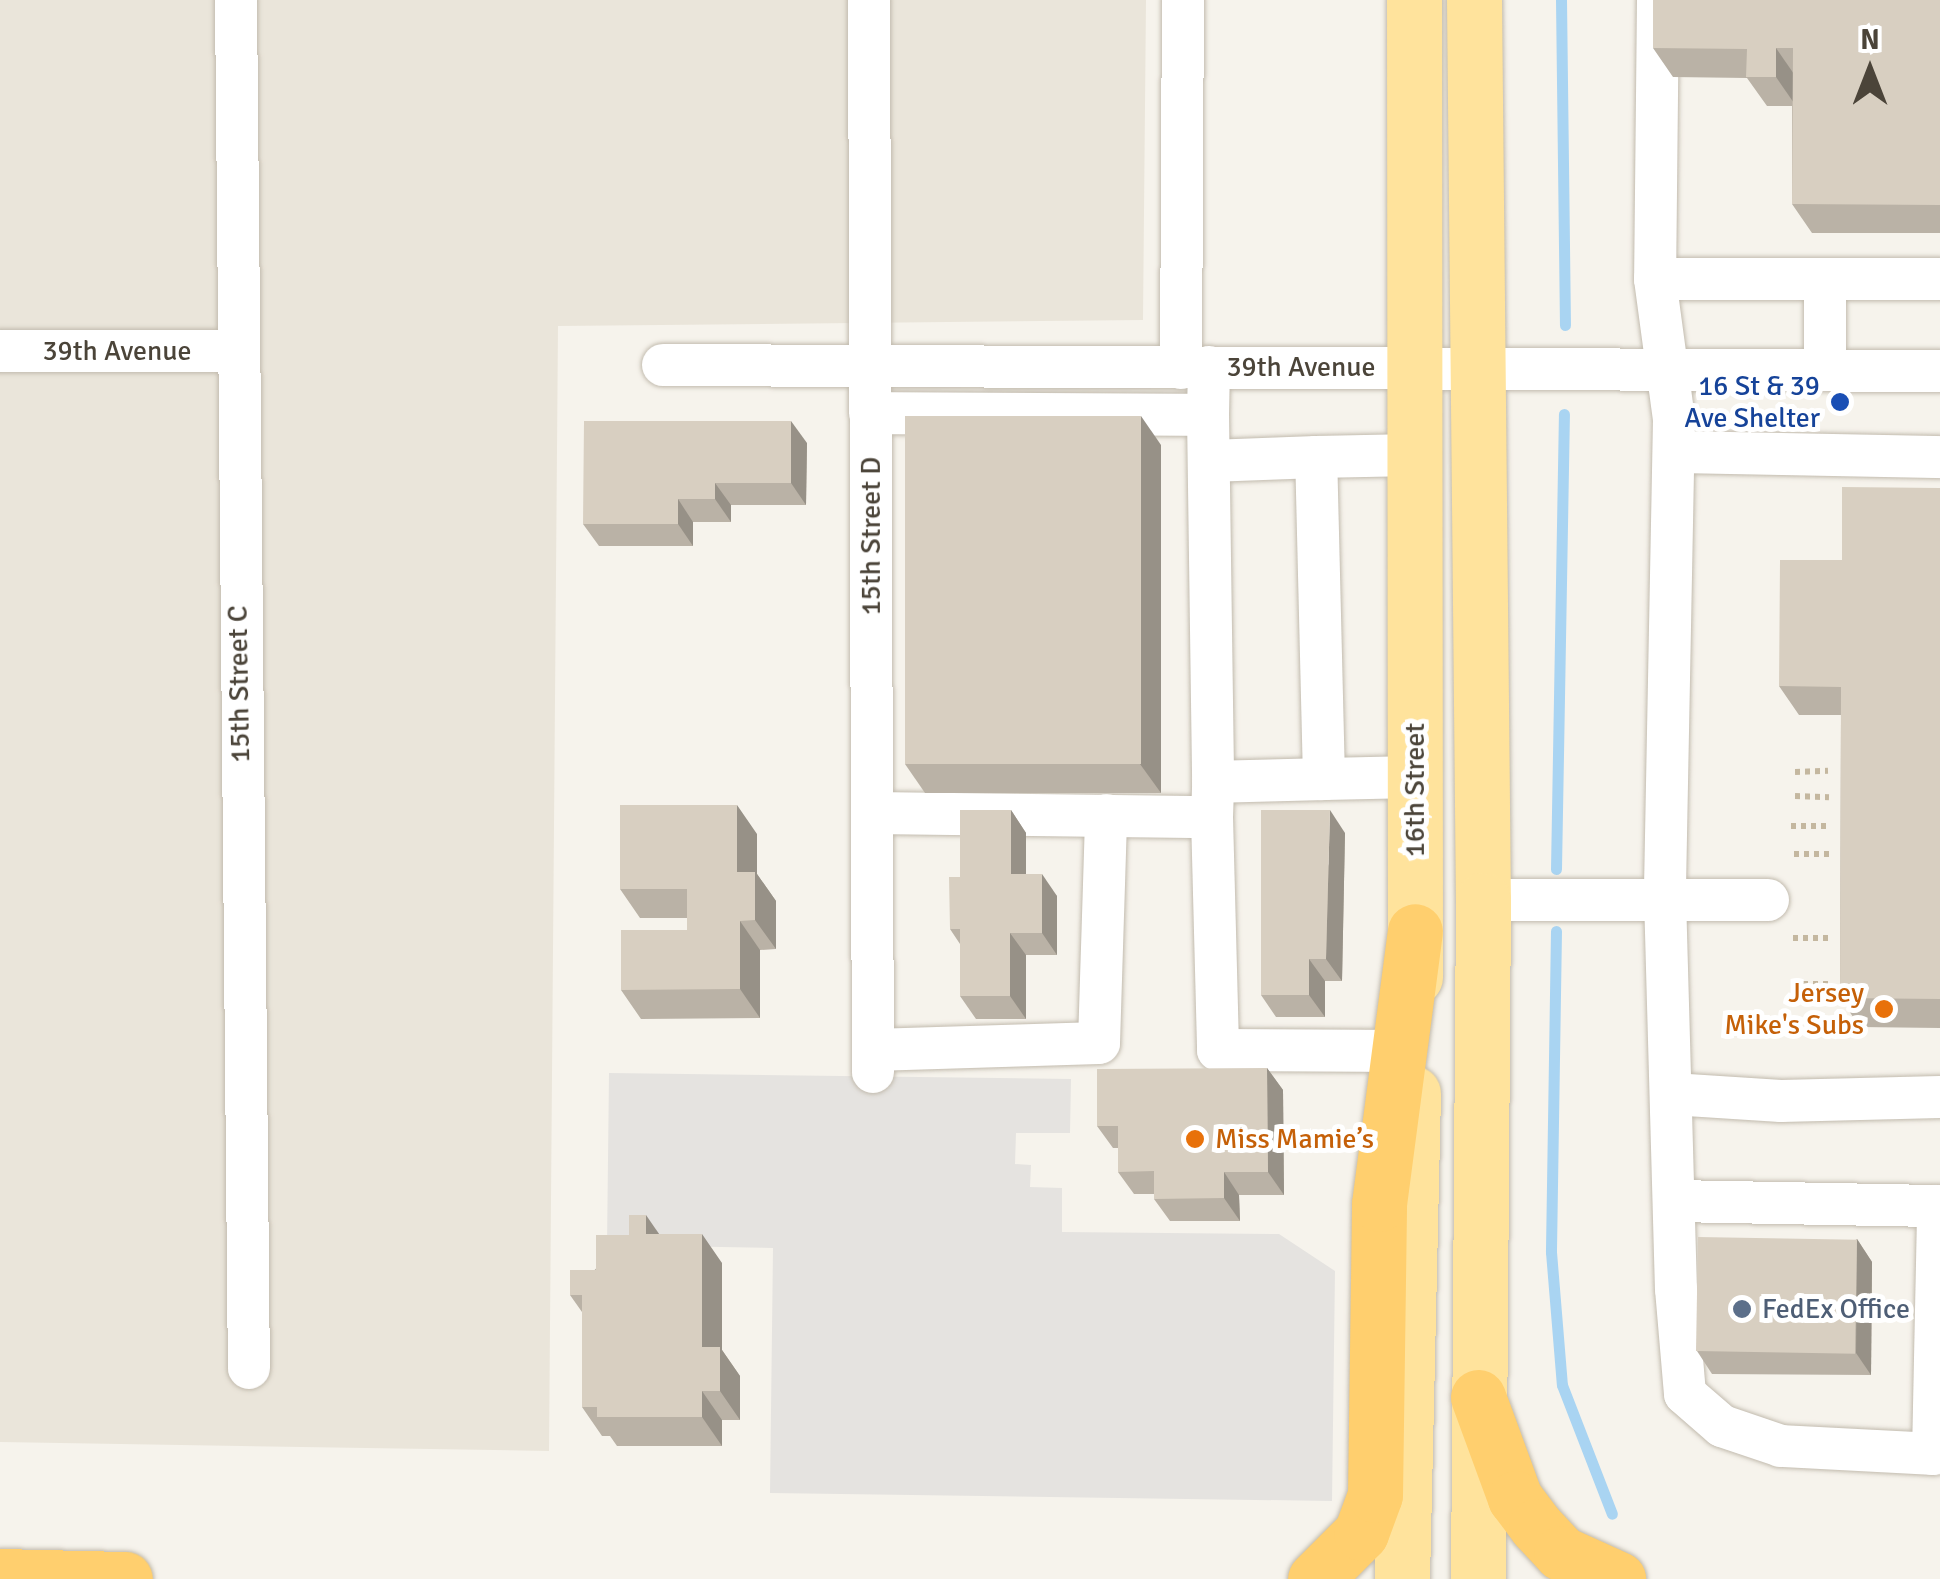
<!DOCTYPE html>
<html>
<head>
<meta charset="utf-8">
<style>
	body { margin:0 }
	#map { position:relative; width:1940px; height:1579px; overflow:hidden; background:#f6f3ec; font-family:Signika,sans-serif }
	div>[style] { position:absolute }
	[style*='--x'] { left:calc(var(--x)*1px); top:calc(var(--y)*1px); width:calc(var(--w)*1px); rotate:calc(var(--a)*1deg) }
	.residential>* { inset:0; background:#eae5da }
	.parking>* { inset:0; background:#e5e3e0 }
	.stream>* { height:11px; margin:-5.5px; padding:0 5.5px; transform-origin:5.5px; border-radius:5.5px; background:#a9d4f2 }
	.path>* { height:6px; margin-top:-3px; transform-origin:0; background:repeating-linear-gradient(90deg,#c4b79f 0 5px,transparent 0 10px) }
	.roads { filter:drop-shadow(0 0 2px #c2bbae) drop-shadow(0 0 2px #c2bbae) }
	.minor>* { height:42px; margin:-21px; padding:0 21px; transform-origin:21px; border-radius:21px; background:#fff }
	.major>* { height:55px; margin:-27.5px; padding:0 27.5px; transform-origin:27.5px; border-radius:27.5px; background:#ffe39c }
	.highway>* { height:55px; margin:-27.5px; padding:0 27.5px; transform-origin:27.5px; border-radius:27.5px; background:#ffcf6e }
	.wall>* { inset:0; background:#bab2a6 }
	.shaded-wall>* { inset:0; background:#979187 }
	.building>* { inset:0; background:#d8cfc1; transform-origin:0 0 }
	.dots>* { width:28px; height:28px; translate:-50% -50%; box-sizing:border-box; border:5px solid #fff; border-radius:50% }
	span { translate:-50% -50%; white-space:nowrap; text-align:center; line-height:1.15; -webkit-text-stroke:10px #fff; paint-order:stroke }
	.street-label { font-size:28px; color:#4b4439 }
	.transit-label { font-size:28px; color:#164399 }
	.right { translate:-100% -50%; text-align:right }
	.food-label { font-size:28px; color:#c56008 }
	.left { translate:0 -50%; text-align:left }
	.service-label { font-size:28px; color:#4e5e75 }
	.north { position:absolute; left:1820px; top:20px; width:100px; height:100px; -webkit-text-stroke:8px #fff; paint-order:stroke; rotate:0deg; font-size:28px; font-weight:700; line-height:40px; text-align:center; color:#4b4439 }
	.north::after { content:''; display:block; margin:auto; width:35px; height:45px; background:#4b4439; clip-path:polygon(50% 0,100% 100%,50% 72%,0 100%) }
</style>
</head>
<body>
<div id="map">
	<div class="residential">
		<div style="clip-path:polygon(0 0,1146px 0,1143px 320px,558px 326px,549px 1451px,0 1442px)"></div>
	</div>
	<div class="parking">
		<div style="clip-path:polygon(609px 1073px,1071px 1079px,1070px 1133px,1016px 1133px,1015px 1164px,1031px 1165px,1030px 1187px,1062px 1188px,1062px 1232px,1279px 1234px,1335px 1271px,1332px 1501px,770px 1493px,773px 1248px,607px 1245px)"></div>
	</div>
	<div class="stream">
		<div style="--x:1561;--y:0;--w:325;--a:89.3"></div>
		<div style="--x:1556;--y:869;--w:455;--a:-89"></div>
		<div style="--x:1556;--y:931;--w:321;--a:90.9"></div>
		<div style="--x:1551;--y:1252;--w:133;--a:85.3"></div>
		<div style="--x:1562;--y:1385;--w:138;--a:68.8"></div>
	</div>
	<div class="path">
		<div style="--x:1795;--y:772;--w:33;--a:-2"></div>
		<div style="--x:1795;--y:796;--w:34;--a:2"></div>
		<div style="--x:1791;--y:826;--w:38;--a:0"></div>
		<div style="--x:1794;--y:854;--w:35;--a:0"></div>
		<div style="--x:1793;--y:938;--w:36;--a:0"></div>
		<div style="--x:1793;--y:984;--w:36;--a:0"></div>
	</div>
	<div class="roads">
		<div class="minor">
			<div style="--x:236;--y:0;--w:1368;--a:89.46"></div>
			<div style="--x:869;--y:0;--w:1072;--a:89.79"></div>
			<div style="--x:1658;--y:0;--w:279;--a:90.6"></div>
			<div style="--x:1655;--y:279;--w:141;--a:82.3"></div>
			<div style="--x:1674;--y:419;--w:478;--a:91.1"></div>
			<div style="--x:1665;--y:897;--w:392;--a:88.4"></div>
			<div style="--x:1676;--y:1289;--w:105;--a:85.1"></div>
			<div style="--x:1685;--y:1394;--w:49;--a:40.9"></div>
			<div style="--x:1722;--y:1426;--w:62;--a:18.7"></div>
			<div style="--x:1781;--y:1446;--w:152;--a:3"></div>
			<div style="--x:1933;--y:1454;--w:248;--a:-88.8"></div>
			<div style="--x:1655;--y:279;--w:285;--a:0"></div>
			<div style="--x:1825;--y:279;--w:90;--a:90"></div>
			<div style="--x:0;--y:351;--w:235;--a:0"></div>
			<div style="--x:663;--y:365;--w:1277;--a:0.27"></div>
			<div style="--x:1209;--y:367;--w:48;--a:91.2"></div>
			<div style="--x:1208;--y:415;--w:367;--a:89.2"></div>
			<div style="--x:1213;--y:782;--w:111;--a:-1.5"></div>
			<div style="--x:1324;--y:779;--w:322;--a:-91.4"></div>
			<div style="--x:1316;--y:457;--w:106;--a:177.8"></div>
			<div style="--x:1181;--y:368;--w:368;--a:-89.7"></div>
			<div style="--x:870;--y:413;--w:338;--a:0.3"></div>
			<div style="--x:1674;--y:452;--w:266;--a:1.1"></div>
			<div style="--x:1316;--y:457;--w:98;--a:-1.2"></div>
			<div style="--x:1324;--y:779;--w:91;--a:-1.3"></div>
			<div style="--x:872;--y:813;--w:340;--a:0.7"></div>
			<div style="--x:1212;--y:817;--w:30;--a:-88"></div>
			<div style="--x:1212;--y:817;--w:233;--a:88.5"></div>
			<div style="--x:1218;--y:1050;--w:179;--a:0.3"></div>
			<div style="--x:1483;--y:900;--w:285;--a:0"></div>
			<div style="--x:873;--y:1050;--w:226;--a:-1.8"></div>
			<div style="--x:1099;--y:1043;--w:228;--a:-88.2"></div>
			<div style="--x:1672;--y:1094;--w:109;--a:3.7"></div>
			<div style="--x:1781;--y:1101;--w:159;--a:-1.4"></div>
			<div style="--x:1674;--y:1201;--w:266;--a:1.1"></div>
		</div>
		<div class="major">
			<div style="--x:1414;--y:0;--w:977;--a:89.94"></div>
			<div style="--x:1474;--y:0;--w:900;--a:89.43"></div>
			<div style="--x:1483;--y:900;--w:679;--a:90.42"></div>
			<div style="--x:1402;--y:1579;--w:486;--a:-88.7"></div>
		</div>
		<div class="highway">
			<div style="--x:1478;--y:1397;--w:108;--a:69.9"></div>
			<div style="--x:1515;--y:1498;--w:35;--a:53"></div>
			<div style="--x:1536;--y:1526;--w:37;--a:47"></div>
			<div style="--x:1561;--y:1553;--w:63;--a:24.5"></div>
			<div style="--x:0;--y:1576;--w:125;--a:1.4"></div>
			<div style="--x:1315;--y:1579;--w:65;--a:-45"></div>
			<div style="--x:1361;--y:1533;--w:40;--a:-69.8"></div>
			<div style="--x:1375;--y:1495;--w:291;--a:-89.2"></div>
			<div style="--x:1379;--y:1204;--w:275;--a:-82.5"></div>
		</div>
	</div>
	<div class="wall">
		<div style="clip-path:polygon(1940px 0,1940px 233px,1812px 233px,1792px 204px,1792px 106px,1767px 106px,1747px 78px,1673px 77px,1653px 48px)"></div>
		<div style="clip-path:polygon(807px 443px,806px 505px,731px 505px,731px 522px,693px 522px,693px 546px,599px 546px,583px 524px)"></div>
		<div style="clip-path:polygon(1161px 445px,1161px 793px,925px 793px,905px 764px)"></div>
		<div style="clip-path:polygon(1940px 488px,1940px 1028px,1860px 1027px,1840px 998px,1841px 715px,1799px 715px,1779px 686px,1842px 560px)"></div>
		<div style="clip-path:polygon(1011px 810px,1026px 833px,1026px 874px,1057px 896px,1057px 955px,1026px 955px,1026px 1019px,976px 1019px,960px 996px,960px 944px,950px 929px)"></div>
		<div style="clip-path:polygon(1345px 833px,1342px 981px,1325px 981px,1325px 1017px,1276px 1017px,1261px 995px)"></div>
		<div style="clip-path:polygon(757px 834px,757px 874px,776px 901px,776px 949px,760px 950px,760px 1018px,641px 1019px,621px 990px,687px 930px,687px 918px,640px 918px,620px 889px)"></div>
		<div style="clip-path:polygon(1267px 1068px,1283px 1090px,1284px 1195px,1239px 1195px,1240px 1221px,1170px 1221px,1154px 1199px,1154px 1194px,1134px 1194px,1118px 1172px,1118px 1148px,1113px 1148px,1097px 1126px)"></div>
		<div style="clip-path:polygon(659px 1234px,722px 1263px,722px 1350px,740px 1376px,740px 1420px,722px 1420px,722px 1446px,617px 1446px,610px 1436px,602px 1436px,582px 1407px,582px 1312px,570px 1295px,629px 1235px)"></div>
		<div style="clip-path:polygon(1857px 1239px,1872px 1262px,1871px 1375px,1712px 1374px,1697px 1351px)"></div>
	</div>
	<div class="shaded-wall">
		<div style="clip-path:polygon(1776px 48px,1796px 77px,1796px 106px,1776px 77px)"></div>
		<div style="clip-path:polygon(1141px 416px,1161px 445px,1161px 793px,1140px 764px)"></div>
		<div style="clip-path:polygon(791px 421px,807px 443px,806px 505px,791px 483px)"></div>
		<div style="clip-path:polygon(715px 483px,731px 505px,731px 522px,715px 499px)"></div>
		<div style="clip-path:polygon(678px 499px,693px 522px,693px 546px,678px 524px)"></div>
		<div style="clip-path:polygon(737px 805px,757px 834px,757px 874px,776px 901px,776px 949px,755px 920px,737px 872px)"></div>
		<div style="clip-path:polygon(1011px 810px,1026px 833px,1026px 896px,1011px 874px)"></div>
		<div style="clip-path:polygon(1330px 810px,1345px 833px,1342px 981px,1326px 959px)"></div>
		<div style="clip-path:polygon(1042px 874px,1057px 896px,1057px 955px,1042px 933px)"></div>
		<div style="clip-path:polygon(740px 921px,760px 950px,760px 1018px,740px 989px)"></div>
		<div style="clip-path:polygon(1010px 933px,1026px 955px,1026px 1019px,1010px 996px)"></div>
		<div style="clip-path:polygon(1309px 959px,1325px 981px,1325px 1017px,1309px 995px)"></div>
		<div style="clip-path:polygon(1267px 1068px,1283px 1090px,1284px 1195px,1268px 1172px)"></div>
		<div style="clip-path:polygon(1224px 1172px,1239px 1195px,1240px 1221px,1224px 1198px)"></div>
		<div style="clip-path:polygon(646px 1215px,666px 1244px,646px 1234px)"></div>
		<div style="clip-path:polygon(702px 1234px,722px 1263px,722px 1350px,740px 1376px,740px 1420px,720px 1391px,702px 1347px)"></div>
		<div style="clip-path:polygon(1857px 1239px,1872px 1262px,1871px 1375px,1856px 1353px)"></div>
		<div style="clip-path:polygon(702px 1391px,722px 1420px,722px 1446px,702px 1417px)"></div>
	</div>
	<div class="building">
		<div style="clip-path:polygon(1653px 0,1940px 0,1940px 205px,1792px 204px,1793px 48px,1776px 48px,1776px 77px,1746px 77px,1747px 49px,1653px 48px)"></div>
		<div style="left:905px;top:416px;width:236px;height:348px"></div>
		<div style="clip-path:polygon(584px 421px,791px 421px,791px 483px,715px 483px,715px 499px,678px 499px,678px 524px,583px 524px)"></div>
		<div style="clip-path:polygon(1842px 487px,1940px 488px,1940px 999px,1840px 998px,1841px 687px,1779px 686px,1780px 560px,1842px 560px)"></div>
		<div style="clip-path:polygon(620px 805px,737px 805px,737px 872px,755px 872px,755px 920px,740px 921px,740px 989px,621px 990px,621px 930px,687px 930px,687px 889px,620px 889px)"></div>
		<div style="clip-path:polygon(960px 810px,1011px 810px,1011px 874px,1042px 874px,1042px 933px,1010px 933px,1010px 996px,960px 996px,960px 929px,950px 929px,949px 877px,960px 877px)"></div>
		<div style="clip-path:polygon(1261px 810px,1330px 810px,1326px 959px,1309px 959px,1309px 995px,1261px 995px)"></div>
		<div style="clip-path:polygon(1267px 1068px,1268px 1172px,1224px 1172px,1224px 1198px,1154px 1199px,1154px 1171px,1118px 1172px,1118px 1126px,1097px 1126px,1097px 1069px)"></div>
		<div style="clip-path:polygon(629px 1215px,646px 1215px,646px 1234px,702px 1234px,702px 1347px,720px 1347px,720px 1391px,702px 1391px,702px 1417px,597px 1417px,597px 1407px,582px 1407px,582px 1295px,570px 1295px,570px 1270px,596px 1270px,596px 1235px,629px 1235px)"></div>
		<div style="left:1698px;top:1237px;width:159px;height:114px;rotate:1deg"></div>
	</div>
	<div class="dots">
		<div style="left:1840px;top:402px;background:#1a4fb4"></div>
		<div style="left:1884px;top:1009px;background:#e8710a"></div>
		<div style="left:1195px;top:1139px;background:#e8710a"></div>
		<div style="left:1742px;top:1309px;background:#5c6f8a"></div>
	</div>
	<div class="street-label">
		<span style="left:117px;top:351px">39th Avenue</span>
		<span style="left:1301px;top:367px">39th Avenue</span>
		<span style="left:871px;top:536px;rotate:-90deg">15th Street D</span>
		<span style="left:239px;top:684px;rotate:-91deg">15th Street C</span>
		<span style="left:1415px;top:790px;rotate:-90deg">16th Street</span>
	</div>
	<div class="transit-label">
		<span class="right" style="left:1820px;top:402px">16 St &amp; 39<br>Ave Shelter</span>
	</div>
	<div class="food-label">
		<span class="right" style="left:1864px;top:1009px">Jersey<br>Mike's Subs</span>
		<span class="left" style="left:1215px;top:1139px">Miss Mamie’s</span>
	</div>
	<div class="service-label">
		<span class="left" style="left:1762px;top:1309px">FedEx Office</span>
	</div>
	<div class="north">N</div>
</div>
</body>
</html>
